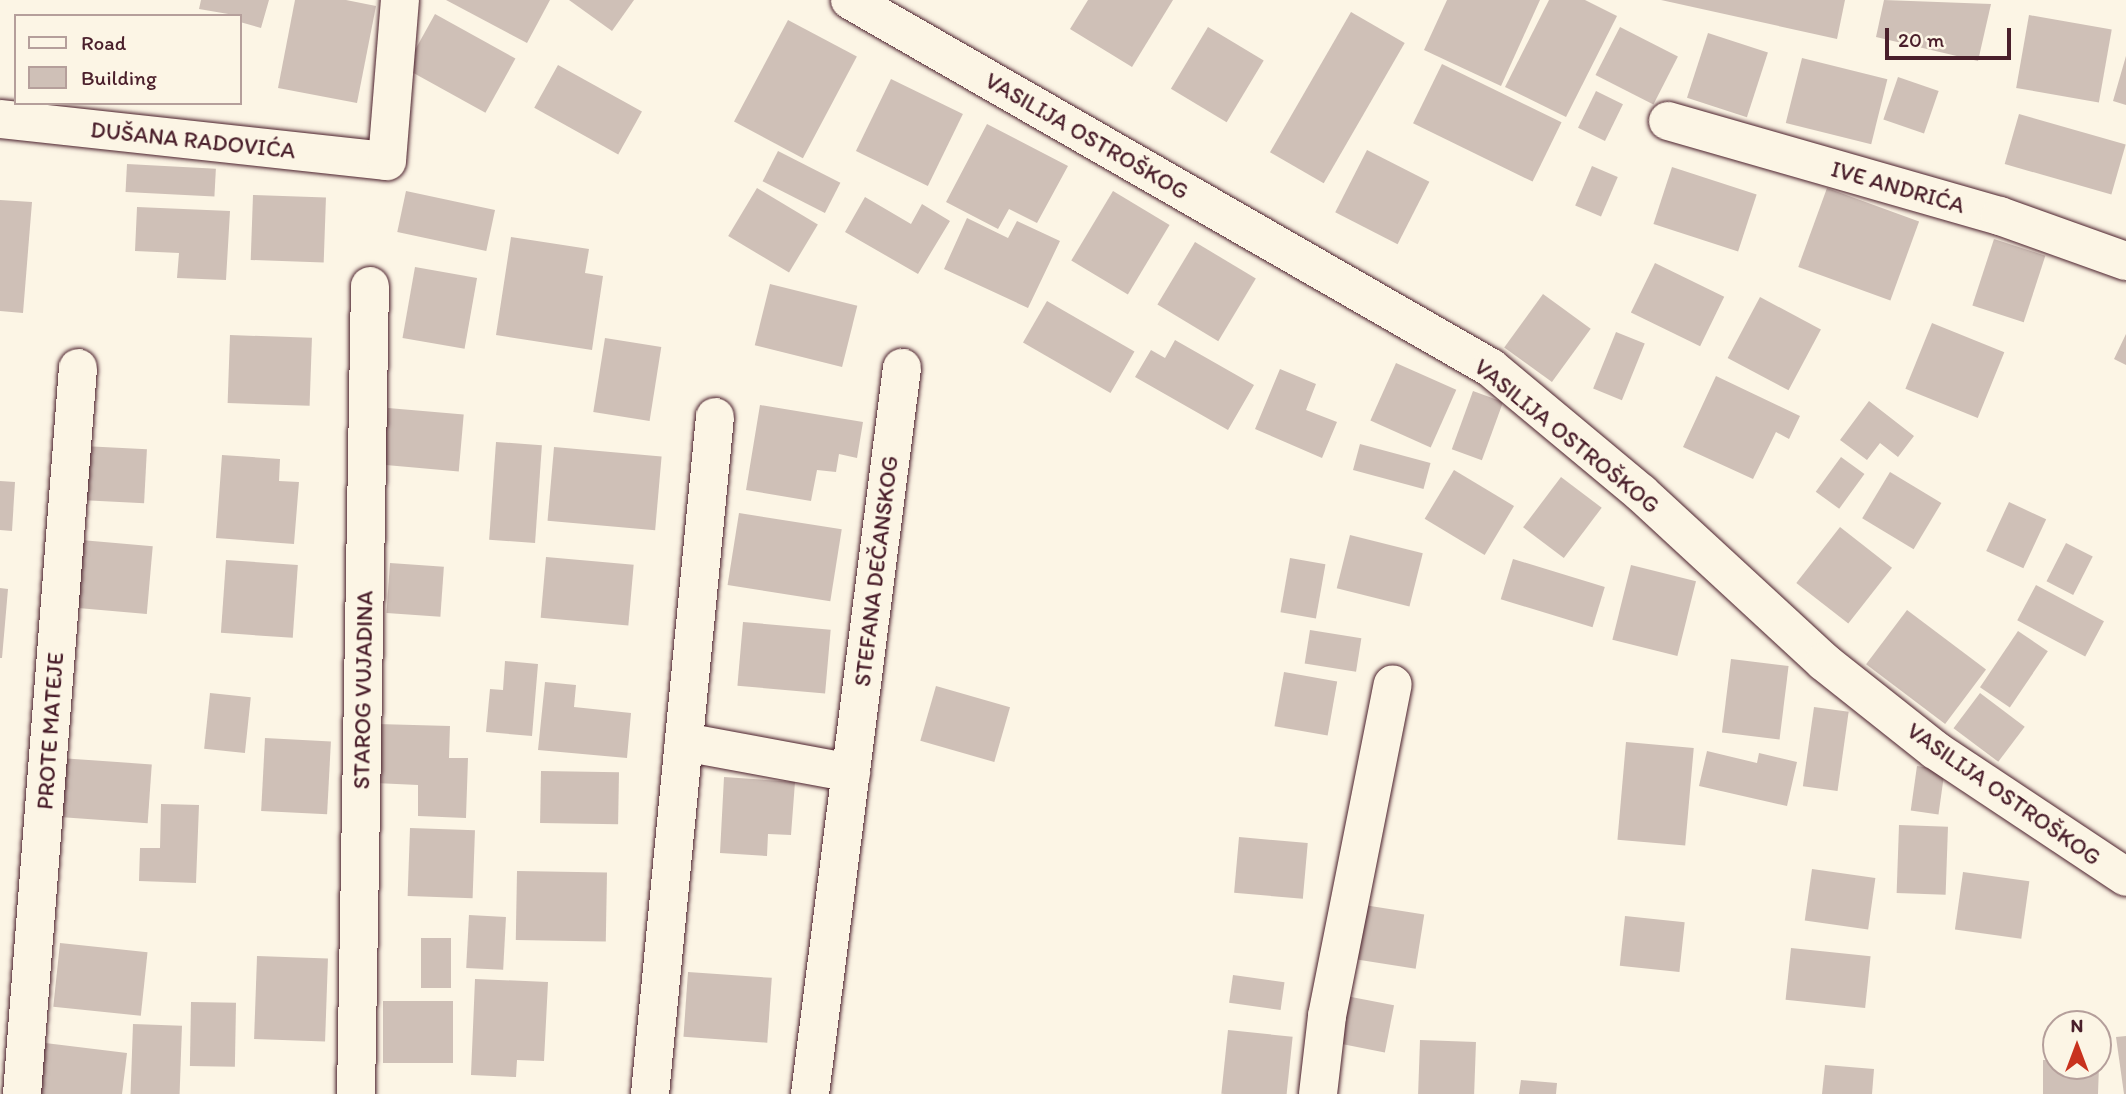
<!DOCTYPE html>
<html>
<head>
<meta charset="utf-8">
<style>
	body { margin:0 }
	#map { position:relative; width:2126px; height:1094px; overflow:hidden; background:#fcf5e5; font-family:Itim,sans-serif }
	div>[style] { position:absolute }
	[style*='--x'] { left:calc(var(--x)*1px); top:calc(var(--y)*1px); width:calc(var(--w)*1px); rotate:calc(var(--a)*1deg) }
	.building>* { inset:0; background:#cfc0b7; transform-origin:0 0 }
	.roads { filter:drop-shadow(0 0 2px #4a1f2b) drop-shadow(0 0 2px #4a1f2b) }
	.minor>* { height:38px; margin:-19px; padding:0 19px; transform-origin:19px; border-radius:19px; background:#fcf5e5 }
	span { translate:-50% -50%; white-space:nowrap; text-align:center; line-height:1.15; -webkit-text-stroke:5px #fcf5e5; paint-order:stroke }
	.street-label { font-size:23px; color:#4a1f2b }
	.legend { position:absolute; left:14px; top:14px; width:228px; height:91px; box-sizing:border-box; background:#fcf5e5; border:2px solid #b59f9b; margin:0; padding:9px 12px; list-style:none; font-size:21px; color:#4a1f2b }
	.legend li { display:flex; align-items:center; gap:14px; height:35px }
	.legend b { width:35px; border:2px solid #b59f9b }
	.north { position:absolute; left:2042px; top:1010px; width:70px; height:70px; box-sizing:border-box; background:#fcf5e5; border:2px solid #b59f9b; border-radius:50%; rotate:0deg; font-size:19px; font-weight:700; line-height:28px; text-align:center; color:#4a1f2b }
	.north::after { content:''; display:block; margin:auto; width:24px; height:32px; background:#c8321e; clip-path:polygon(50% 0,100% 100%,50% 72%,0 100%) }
	.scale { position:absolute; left:1885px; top:28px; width:126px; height:32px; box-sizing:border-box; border:4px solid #4a1f2b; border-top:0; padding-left:9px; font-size:21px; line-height:24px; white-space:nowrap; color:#4a1f2b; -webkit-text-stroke:5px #fcf5e5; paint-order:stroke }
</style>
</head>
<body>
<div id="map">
	<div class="building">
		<div style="clip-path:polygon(201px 0,269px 0,261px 28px,240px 22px,240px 16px,199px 9px)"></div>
		<div style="clip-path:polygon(295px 0,346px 0,376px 6px,357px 103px,278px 88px)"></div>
		<div style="clip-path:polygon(446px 0,550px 0,527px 43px)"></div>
		<div style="clip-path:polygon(569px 0,634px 0,612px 31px)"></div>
		<div style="clip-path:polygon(1088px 0,1173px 0,1132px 67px,1070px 29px)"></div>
		<div style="clip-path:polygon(1447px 0,1540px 0,1501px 86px,1424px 50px)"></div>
		<div style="clip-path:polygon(1549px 0,1585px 0,1617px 16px,1566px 117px,1505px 87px)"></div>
		<div style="clip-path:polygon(1661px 0,1845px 0,1837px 39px)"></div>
		<div style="clip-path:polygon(1884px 0,1991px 4px,1978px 61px,1876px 37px)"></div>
		<div style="left:1351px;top:12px;width:62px;height:162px;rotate:30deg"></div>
		<div style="left:435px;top:14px;width:92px;height:62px;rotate:29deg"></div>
		<div style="left:2029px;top:15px;width:84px;height:74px;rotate:10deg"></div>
		<div style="left:788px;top:20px;width:78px;height:115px;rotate:28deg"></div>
		<div style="left:1208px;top:27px;width:65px;height:72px;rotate:31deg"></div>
		<div style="left:1620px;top:27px;width:65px;height:54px;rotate:27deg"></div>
		<div style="left:1708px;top:33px;width:63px;height:68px;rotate:18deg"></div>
		<div style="clip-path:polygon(2126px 56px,2126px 105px,2113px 101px)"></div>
		<div style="left:1802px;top:58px;width:88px;height:67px;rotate:14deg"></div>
		<div style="left:1442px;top:64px;width:133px;height:66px;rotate:26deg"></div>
		<div style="left:558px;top:65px;width:96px;height:49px;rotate:29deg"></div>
		<div style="left:1898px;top:77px;width:43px;height:45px;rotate:19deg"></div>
		<div style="left:891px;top:79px;width:80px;height:80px;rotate:26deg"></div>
		<div style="left:1596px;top:91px;width:30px;height:41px;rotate:26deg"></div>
		<div style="left:2019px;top:114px;width:111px;height:52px;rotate:16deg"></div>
		<div style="clip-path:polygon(987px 124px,1068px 166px,1037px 223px,1009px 209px,998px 229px,946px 202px)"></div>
		<div style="left:1367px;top:150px;width:70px;height:70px;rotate:27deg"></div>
		<div style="left:778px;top:151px;width:70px;height:34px;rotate:27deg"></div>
		<div style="left:127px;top:164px;width:89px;height:28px;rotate:3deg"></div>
		<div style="left:1592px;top:166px;width:28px;height:43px;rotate:23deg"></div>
		<div style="left:1672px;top:167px;width:89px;height:60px;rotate:18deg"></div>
		<div style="left:757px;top:188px;width:71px;height:56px;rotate:31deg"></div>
		<div style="left:1827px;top:188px;width:98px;height:84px;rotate:20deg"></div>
		<div style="left:406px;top:191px;width:91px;height:42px;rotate:12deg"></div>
		<div style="left:1113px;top:191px;width:66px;height:81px;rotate:31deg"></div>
		<div style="left:253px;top:195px;width:73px;height:65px;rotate:2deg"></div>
		<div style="clip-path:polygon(865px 197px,911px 224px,922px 204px,950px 221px,918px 274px,845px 232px)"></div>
		<div style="clip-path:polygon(0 200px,32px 202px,23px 313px,0 311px)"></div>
		<div style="clip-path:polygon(137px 207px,230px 211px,226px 280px,177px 278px,179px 253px,135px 251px)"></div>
		<div style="clip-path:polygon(967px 218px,1008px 238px,1017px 221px,1060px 241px,1028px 308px,944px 269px)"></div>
		<div style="clip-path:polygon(511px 237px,589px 249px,585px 273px,603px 276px,592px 350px,496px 335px)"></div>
		<div style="left:1994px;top:239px;width:54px;height:70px;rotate:18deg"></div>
		<div style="left:1195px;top:242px;width:71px;height:73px;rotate:31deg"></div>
		<div style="left:1655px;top:263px;width:77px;height:55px;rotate:26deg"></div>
		<div style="left:415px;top:267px;width:63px;height:72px;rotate:10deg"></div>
		<div style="left:770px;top:284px;width:90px;height:63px;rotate:14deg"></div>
		<div style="left:1543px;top:294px;width:59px;height:66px;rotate:36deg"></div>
		<div style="left:1760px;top:297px;width:69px;height:69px;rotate:28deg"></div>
		<div style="left:1047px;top:301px;width:101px;height:48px;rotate:30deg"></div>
		<div style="left:1932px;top:323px;width:78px;height:71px;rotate:22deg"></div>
		<div style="left:1616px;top:332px;width:31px;height:61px;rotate:22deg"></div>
		<div style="clip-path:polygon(2126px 334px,2126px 365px,2114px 359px)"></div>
		<div style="left:230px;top:335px;width:82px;height:68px;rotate:2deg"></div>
		<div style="left:605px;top:338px;width:57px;height:75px;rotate:9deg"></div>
		<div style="clip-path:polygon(1175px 340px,1254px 385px,1228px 430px,1135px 377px,1151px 350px,1165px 358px)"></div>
		<div style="left:1396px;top:363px;width:66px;height:63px;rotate:24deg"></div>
		<div style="clip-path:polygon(1280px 369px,1316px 384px,1306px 410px,1337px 422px,1322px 458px,1255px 429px)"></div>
		<div style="clip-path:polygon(1716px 376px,1800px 416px,1789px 439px,1776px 432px,1753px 479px,1683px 447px)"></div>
		<div style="left:1473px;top:391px;width:32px;height:62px;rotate:20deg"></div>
		<div style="clip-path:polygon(1869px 401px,1914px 436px,1898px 457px,1880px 443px,1867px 460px,1840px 440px)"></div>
		<div style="clip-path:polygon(760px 405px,863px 422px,857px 458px,839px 454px,836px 472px,817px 470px,811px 501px,746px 490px)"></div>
		<div style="left:388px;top:408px;width:76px;height:57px;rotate:5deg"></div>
		<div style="left:496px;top:442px;width:46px;height:98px;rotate:4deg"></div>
		<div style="left:1360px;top:444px;width:73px;height:27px;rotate:15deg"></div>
		<div style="left:83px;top:446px;width:64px;height:54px;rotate:3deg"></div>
		<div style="left:554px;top:447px;width:108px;height:74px;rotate:5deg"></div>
		<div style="clip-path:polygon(222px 455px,280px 459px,279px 481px,299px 482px,294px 544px,216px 538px)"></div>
		<div style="left:1841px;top:457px;width:29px;height:43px;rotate:36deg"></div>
		<div style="left:1454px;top:470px;width:70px;height:57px;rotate:31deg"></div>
		<div style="left:1890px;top:472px;width:60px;height:54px;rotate:31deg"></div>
		<div style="left:1561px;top:477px;width:51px;height:63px;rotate:37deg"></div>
		<div style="clip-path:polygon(0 481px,15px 482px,12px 531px,0 530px)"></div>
		<div style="left:2009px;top:502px;width:41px;height:54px;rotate:25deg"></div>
		<div style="left:739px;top:513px;width:104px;height:73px;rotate:9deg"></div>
		<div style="left:1840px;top:527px;width:66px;height:71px;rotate:38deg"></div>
		<div style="left:1350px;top:535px;width:75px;height:55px;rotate:14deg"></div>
		<div style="left:81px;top:540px;width:72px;height:68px;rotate:5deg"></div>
		<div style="left:2066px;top:543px;width:30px;height:43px;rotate:27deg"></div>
		<div style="left:546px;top:557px;width:88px;height:61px;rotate:5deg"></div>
		<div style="left:1290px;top:558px;width:36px;height:55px;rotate:10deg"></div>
		<div style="left:1513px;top:559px;width:96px;height:42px;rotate:17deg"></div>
		<div style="left:226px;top:560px;width:72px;height:73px;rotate:4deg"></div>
		<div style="left:390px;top:563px;width:54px;height:50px;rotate:4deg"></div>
		<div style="left:1631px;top:565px;width:67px;height:77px;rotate:14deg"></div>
		<div style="left:2036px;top:585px;width:77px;height:40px;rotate:28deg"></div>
		<div style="clip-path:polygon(0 588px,8px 589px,2px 658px,0 658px)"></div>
		<div style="left:1907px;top:610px;width:99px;height:68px;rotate:37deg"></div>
		<div style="left:743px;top:622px;width:88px;height:64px;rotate:5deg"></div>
		<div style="left:1310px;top:630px;width:52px;height:34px;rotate:9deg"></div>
		<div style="left:2018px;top:631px;width:36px;height:68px;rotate:34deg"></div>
		<div style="left:1731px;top:659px;width:58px;height:74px;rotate:7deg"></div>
		<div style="clip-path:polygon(505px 661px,538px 664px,532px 736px,486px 732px,490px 689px,503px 690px)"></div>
		<div style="left:1284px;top:672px;width:54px;height:55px;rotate:10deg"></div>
		<div style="clip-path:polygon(545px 682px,576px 685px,574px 707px,631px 713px,627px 758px,538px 750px)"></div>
		<div style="left:936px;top:686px;width:77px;height:57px;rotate:16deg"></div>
		<div style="left:210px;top:693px;width:41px;height:56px;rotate:6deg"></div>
		<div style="left:1980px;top:693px;width:56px;height:44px;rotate:37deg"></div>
		<div style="left:1814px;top:707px;width:35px;height:80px;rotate:8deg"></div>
		<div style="clip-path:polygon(377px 724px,450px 726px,449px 758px,468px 758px,466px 818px,418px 816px,418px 785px,375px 783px)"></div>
		<div style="left:265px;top:738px;width:66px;height:73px;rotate:3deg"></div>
		<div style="left:1626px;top:742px;width:68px;height:98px;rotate:5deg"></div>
		<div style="clip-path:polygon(1707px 751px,1757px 763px,1759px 753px,1797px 762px,1787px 806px,1699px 786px)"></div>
		<div style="left:60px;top:758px;width:92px;height:59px;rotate:4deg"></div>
		<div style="left:1917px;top:766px;width:28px;height:45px;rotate:8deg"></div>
		<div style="left:541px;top:771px;width:78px;height:52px;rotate:1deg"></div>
		<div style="clip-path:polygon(724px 777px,795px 782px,791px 835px,768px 834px,767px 856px,720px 853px)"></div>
		<div style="clip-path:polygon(161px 804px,199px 805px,196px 883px,139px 881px,140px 848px,160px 848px)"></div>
		<div style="left:1899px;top:825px;width:49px;height:68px;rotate:2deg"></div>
		<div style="left:410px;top:828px;width:65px;height:68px;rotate:2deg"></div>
		<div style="left:1239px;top:837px;width:69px;height:56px;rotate:5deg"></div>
		<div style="left:1812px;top:869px;width:64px;height:52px;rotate:8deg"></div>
		<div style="left:517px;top:871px;width:90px;height:69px;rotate:1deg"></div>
		<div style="left:1963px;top:872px;width:67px;height:58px;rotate:8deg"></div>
		<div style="left:1364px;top:905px;width:61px;height:55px;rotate:9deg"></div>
		<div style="left:469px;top:915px;width:37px;height:53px;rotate:3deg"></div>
		<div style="left:1625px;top:916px;width:60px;height:50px;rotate:6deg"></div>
		<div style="left:421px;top:938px;width:30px;height:50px"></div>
		<div style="left:60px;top:943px;width:88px;height:64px;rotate:6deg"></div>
		<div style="left:1791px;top:948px;width:80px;height:52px;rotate:6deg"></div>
		<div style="left:257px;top:956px;width:71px;height:83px;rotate:2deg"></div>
		<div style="left:688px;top:972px;width:84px;height:65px;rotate:4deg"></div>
		<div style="left:1233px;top:975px;width:52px;height:28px;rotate:8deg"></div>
		<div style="clip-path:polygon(475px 979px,548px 982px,544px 1061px,517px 1060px,516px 1077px,471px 1075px)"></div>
		<div style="left:1341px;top:995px;width:54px;height:48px;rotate:11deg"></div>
		<div style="left:453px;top:1001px;width:62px;height:70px;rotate:90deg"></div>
		<div style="left:191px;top:1002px;width:45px;height:64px;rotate:1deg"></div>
		<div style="left:133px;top:1024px;width:49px;height:70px;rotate:2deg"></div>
		<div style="left:1228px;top:1030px;width:65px;height:64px;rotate:6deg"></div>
		<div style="clip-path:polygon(2126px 1036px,2126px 1094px,2124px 1094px,2116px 1037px)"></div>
		<div style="left:1420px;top:1040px;width:56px;height:54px;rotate:2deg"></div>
		<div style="clip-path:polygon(37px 1042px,127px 1053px,122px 1094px,30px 1094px)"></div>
		<div style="clip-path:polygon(2043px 1060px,2056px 1060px,2056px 1066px,2099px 1066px,2098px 1094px,2043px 1094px)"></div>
		<div style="clip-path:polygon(1825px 1065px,1874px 1069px,1872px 1094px,1822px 1094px)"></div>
		<div style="clip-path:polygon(1521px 1080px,1557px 1083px,1556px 1094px,1519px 1094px)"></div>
	</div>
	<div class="roads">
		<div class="minor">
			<div style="--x:850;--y:0;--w:739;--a:29.86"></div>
			<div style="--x:1491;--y:368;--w:195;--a:39.8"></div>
			<div style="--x:1641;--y:493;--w:249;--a:42.7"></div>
			<div style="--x:1824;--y:662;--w:142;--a:38.4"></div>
			<div style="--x:1935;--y:750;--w:229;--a:33.6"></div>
			<div style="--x:0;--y:119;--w:389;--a:6.2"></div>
			<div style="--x:387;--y:161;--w:162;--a:-85.4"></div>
			<div style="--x:1668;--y:121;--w:345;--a:16"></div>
			<div style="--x:2000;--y:216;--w:134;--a:19.7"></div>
			<div style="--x:684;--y:742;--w:170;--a:10.5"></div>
			<div style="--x:22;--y:1094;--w:728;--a:-85.59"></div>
			<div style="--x:356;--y:1094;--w:808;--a:-89.01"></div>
			<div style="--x:650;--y:1094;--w:680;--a:-84.52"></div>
			<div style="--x:810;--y:1094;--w:732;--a:-82.78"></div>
			<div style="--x:1318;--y:1094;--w:79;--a:-83.4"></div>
			<div style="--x:1327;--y:1016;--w:338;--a:-78.8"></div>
		</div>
	</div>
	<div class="street-label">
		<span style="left:1087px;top:136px;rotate:30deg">VASILIJA OSTROŠKOG</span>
		<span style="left:193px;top:140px;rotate:6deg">DUŠANA RADOVIĆA</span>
		<span style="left:1898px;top:187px;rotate:16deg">IVE ANDRIĆA</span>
		<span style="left:1567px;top:436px;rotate:39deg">VASILIJA OSTROŠKOG</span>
		<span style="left:876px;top:571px;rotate:-83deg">STEFANA DEČANSKOG</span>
		<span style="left:363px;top:690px;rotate:-89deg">STAROG VUJADINA</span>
		<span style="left:50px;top:731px;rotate:-86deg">PROTE MATEJE</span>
		<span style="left:2004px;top:794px;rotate:35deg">VASILIJA OSTROŠKOG</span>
	</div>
	<ul class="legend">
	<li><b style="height:9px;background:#fcf5e5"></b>Road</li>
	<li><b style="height:19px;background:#cfc0b7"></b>Building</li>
	</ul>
	<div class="north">N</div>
	<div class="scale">20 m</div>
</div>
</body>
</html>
